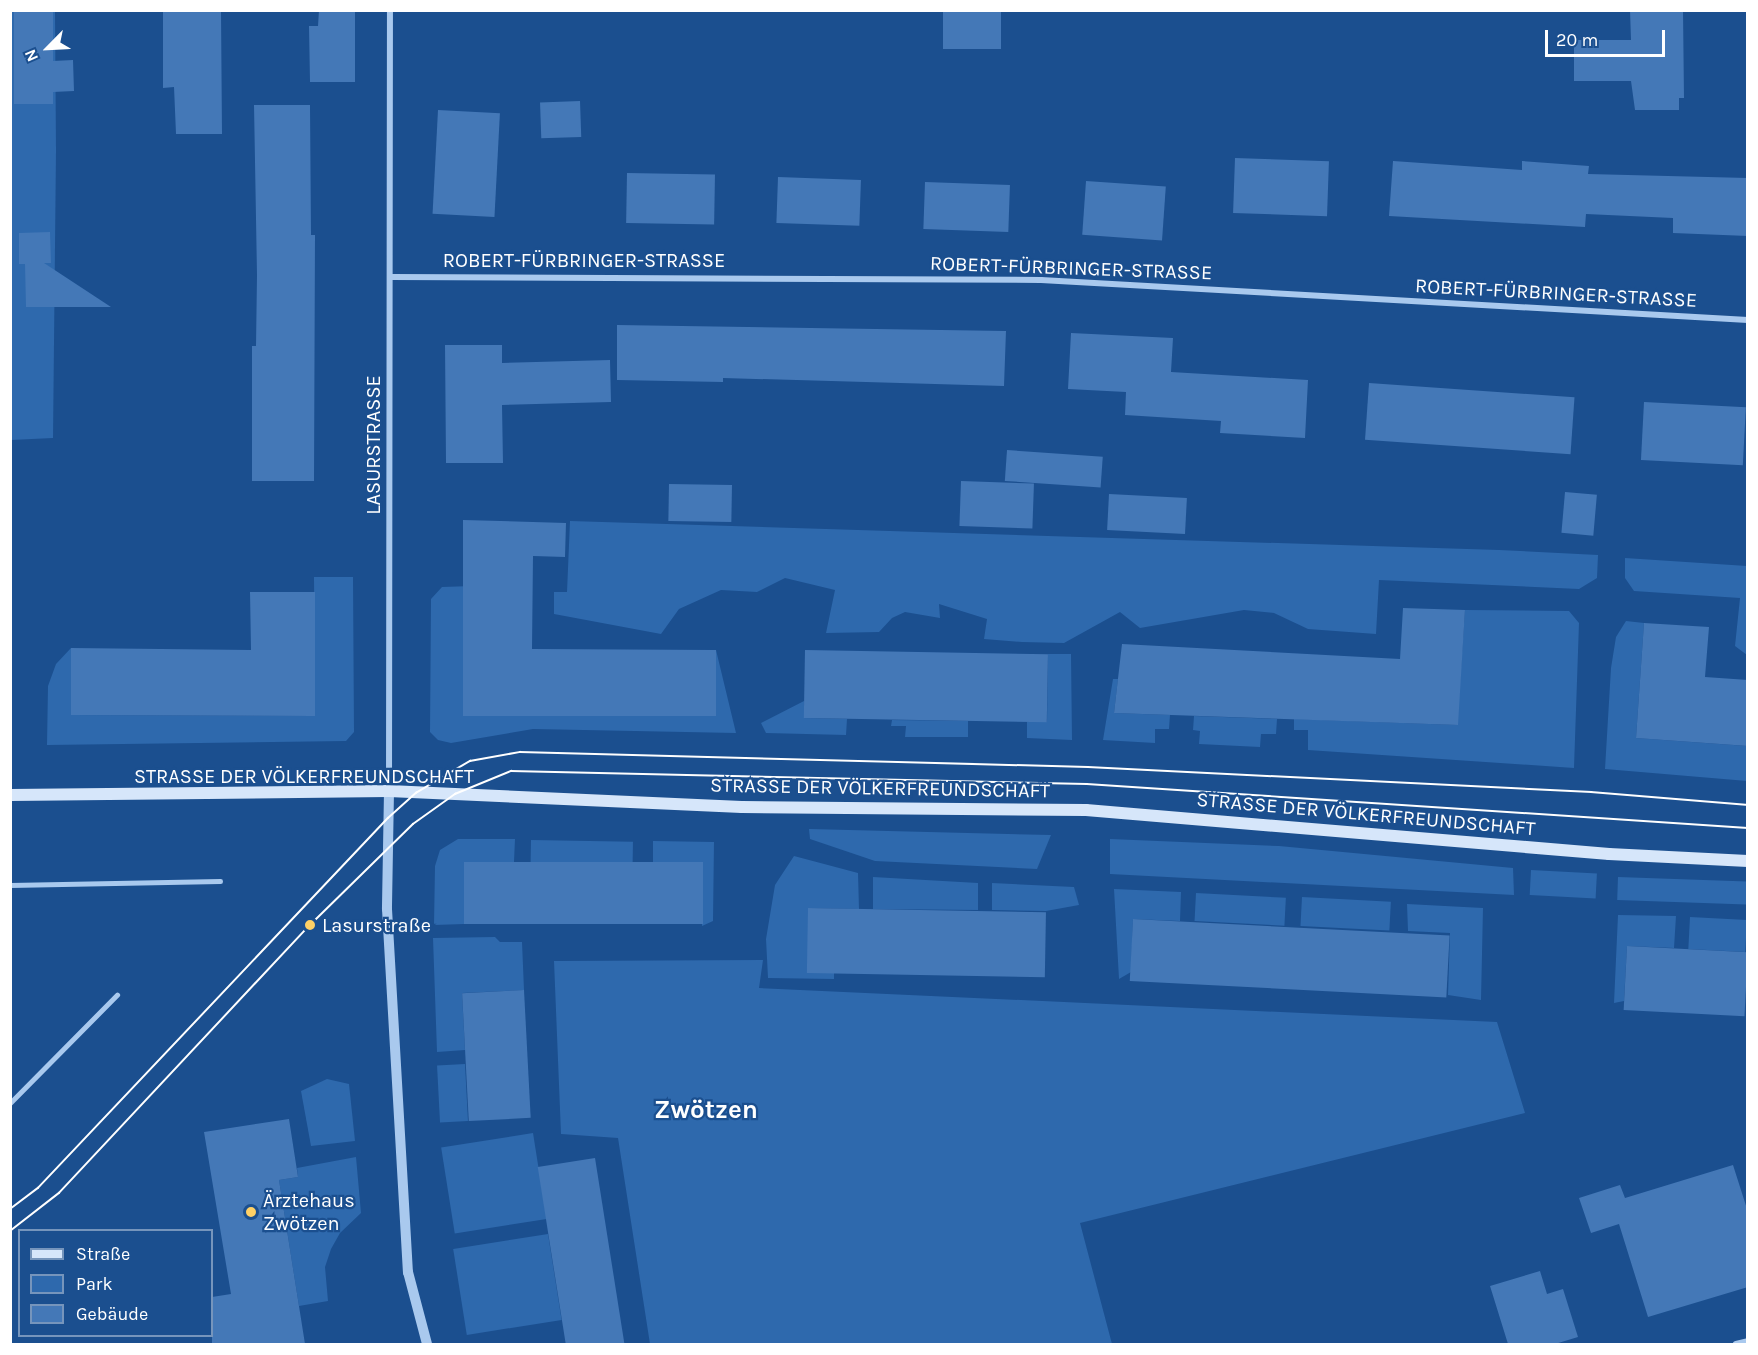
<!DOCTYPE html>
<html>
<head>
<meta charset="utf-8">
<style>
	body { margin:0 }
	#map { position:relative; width:1758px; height:1355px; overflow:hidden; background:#1b4f8f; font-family:Karla,sans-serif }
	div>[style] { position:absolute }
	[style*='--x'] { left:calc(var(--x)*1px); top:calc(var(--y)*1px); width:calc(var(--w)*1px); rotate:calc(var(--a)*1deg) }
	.green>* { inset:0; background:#2e69ad; transform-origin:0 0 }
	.building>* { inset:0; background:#4478b7; transform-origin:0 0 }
	.service>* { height:4.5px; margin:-2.25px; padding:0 2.25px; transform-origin:2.25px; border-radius:2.25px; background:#a9c9ee }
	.minor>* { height:6px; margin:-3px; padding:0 3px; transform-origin:3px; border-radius:3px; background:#a9c9ee }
	.tertiary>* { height:10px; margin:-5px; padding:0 5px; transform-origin:5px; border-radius:5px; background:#a9c9ee }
	.secondary>* { height:12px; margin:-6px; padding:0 6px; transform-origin:6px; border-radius:6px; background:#d6e6fa }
	.tram>* { height:1.5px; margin:-0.75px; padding:0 0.75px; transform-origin:0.75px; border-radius:0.75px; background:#fff }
	.dots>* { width:16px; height:16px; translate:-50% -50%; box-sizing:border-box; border:3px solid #1b4f8f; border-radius:50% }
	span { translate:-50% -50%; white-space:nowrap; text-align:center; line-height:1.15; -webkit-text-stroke:4.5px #1b4f8f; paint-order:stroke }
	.street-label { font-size:20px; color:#fff }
	.poi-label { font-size:20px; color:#fff }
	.left { translate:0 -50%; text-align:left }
	.district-label { font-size:26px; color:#fff; font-weight:700 }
	.frame { position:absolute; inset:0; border:12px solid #fff; pointer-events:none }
	.legend { position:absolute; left:18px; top:1229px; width:195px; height:108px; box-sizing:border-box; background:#1b4f8f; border:2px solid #7695bc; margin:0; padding:8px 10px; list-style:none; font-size:18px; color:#fff }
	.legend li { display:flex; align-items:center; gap:12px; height:30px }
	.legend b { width:30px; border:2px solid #7695bc }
	.north { position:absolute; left:18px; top:18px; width:60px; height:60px; -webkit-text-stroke:4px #1b4f8f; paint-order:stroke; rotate:246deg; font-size:16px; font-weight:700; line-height:24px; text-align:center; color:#fff }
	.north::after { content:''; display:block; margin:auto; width:21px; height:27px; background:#fff; clip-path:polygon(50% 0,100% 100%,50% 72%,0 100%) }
	.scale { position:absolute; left:1545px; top:30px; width:120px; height:27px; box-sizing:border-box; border:3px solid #fff; border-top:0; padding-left:8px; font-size:18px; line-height:21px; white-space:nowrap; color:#fff; -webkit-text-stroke:4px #1b4f8f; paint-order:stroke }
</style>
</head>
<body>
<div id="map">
	<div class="green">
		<div style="clip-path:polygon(11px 11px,55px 11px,56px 151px,53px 438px,11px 440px)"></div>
		<div style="clip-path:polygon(570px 521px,1499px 550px,1598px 555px,1597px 578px,1579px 589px,1379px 580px,1376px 634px,1308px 629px,1274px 613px,1244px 610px,1140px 628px,1120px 612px,1064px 643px,1022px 642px,984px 639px,987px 619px,939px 604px,940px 618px,905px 612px,892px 618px,879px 632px,826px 633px,835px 590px,785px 578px,757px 592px,721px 590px,679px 609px,661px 634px,554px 614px,554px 592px,567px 592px)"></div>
		<div style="clip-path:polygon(1625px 558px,1747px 566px,1747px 655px,1735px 646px,1740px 598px,1634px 591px,1625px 578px)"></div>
		<div style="clip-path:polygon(314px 577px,353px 577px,354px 732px,346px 741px,47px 745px,48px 686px,56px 664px,71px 648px,71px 715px,315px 716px)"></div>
		<div style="clip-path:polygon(472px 586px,463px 604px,463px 716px,716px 716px,716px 650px,736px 733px,533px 729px,451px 743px,438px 740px,430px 732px,431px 599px,442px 587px)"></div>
		<div style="clip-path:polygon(1465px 610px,1569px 611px,1579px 623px,1574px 768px,1308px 750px,1308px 730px,1294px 730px,1294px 719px,1457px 725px)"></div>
		<div style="clip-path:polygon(1626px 621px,1644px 623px,1636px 738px,1747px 746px,1747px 781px,1605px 769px,1611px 668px,1616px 637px)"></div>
		<div style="clip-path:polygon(1048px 654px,1071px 654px,1072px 740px,1027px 738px,1027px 722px,1047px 722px)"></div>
		<div style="clip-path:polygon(1113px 679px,1118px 679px,1114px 713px,1170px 715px,1169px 729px,1155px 729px,1155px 743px,1103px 740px)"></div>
		<div style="clip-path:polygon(804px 701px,804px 718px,847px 719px,846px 735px,766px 733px,761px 723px)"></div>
		<div style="clip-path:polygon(1194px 716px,1277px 719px,1276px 734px,1261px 734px,1260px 747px,1199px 744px,1200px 731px,1193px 730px)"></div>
		<div style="clip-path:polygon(892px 720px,968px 721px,968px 737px,905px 737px,906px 726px,891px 726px)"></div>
		<div style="clip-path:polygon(809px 829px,1051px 835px,1037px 869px,875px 861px,810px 839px)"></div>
		<div style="clip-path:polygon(458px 839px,515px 839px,514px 862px,464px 862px,464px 924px,434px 925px,435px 866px,440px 850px)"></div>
		<div style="clip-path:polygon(1110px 839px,1279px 846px,1513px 868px,1514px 895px,1110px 874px)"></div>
		<div style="left:531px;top:840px;width:102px;height:22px;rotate:1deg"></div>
		<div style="clip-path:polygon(653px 841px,714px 842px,713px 921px,702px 926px,703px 863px,653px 863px)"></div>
		<div style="clip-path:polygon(794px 856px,858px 873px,859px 909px,808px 908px,808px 973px,834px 973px,834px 979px,768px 978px,766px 939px,775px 885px)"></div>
		<div style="left:1531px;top:870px;width:66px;height:25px;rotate:3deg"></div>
		<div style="clip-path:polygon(873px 877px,978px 883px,978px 910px,873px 909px)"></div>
		<div style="left:1618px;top:877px;width:129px;height:23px;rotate:2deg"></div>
		<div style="clip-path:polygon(992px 883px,1074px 887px,1079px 905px,1046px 911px,992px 910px)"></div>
		<div style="clip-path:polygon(1114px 889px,1181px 892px,1180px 921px,1133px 919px,1131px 972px,1119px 979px)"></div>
		<div style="left:1196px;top:893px;width:90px;height:28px;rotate:3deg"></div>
		<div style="left:1302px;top:897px;width:89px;height:29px;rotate:3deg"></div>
		<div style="clip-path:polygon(1407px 904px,1483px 908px,1481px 1000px,1448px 995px,1450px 933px,1408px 931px)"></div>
		<div style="clip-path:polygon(1618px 915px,1676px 916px,1674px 948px,1627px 946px,1624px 1001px,1614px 1003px)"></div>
		<div style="left:1690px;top:917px;width:57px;height:32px;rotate:3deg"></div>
		<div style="clip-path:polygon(495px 937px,500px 942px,522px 942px,524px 990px,462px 993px,465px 1050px,437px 1052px,433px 938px)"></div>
		<div style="clip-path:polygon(763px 960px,759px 988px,1497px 1022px,1525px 1113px,1080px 1223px,1112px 1344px,650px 1344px,618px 1138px,561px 1134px,554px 961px)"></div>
		<div style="left:465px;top:1064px;width:57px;height:28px;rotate:87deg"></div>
		<div style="clip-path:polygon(327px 1079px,349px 1084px,355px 1141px,311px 1146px,301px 1091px)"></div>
		<div style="left:533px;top:1133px;width:87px;height:93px;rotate:81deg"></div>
		<div style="clip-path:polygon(356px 1157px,361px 1213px,340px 1233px,331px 1249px,325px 1267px,328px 1301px,299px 1306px,279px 1180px,298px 1177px,297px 1168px)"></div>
		<div style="left:548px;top:1234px;width:87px;height:96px;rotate:81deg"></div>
	</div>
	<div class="building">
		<div style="clip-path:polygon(14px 10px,53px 10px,53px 61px,73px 60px,74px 91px,53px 92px,53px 104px,14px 104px)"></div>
		<div style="clip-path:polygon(163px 10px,221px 10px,222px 134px,176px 134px,174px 87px,163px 88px)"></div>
		<div style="clip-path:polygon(319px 10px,355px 10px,355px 82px,310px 82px,309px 26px,318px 26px)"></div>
		<div style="left:943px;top:10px;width:58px;height:39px"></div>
		<div style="clip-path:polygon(1630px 10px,1683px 10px,1684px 98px,1679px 98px,1679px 110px,1635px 110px,1631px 81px,1574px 81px,1574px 40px,1631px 40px)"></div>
		<div style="left:580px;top:101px;width:36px;height:40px;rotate:88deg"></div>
		<div style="clip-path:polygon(254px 105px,310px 105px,311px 235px,315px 235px,314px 481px,252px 481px,252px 346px,256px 346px,257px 275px)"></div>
		<div style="left:438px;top:110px;width:62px;height:104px;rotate:3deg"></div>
		<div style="left:1235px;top:158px;width:94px;height:55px;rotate:2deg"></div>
		<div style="clip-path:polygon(1393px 161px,1522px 170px,1522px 161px,1589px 166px,1588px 174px,1748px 178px,1748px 236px,1673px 233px,1673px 218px,1586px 214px,1585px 227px,1389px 216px)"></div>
		<div style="left:627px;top:173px;width:88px;height:50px;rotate:1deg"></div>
		<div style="left:778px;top:177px;width:83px;height:46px;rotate:2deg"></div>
		<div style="left:1086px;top:181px;width:80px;height:54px;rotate:4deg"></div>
		<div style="left:925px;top:182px;width:85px;height:47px;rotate:2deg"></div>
		<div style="clip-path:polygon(50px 232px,51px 263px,44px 263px,111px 307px,26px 307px,25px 264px,19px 264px,19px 233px)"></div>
		<div style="clip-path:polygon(617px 325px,1006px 331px,1004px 386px,723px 378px,723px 382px,617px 380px)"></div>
		<div style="clip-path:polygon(1071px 333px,1173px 338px,1171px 372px,1308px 380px,1305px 438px,1220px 433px,1221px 421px,1125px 415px,1126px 392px,1068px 389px)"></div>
		<div style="clip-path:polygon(445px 345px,502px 345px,502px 363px,610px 360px,611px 402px,502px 405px,503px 463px,446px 463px)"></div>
		<div style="left:1369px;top:383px;width:206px;height:57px;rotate:4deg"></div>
		<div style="left:1644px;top:402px;width:102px;height:58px;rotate:3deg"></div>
		<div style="left:1007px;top:450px;width:96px;height:31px;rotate:4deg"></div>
		<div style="left:961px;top:481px;width:73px;height:45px;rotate:2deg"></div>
		<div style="left:669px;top:484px;width:63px;height:37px;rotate:1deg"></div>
		<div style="left:1565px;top:492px;width:32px;height:41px;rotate:5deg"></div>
		<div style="left:1109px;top:494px;width:78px;height:36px;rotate:3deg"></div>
		<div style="clip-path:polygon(463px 520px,566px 523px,565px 557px,533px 556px,532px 649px,716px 650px,716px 716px,463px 716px)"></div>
		<div style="clip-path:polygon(250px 592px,315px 592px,315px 716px,71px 715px,71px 648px,251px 650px)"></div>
		<div style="clip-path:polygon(1403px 608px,1465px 610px,1458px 725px,1114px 713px,1122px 644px,1400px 659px)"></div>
		<div style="clip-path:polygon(1644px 623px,1709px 627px,1705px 677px,1748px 680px,1748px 746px,1636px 738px)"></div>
		<div style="left:805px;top:650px;width:243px;height:68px;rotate:1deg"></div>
		<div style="left:464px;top:862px;width:239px;height:62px"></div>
		<div style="left:808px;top:908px;width:238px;height:65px;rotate:1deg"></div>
		<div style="left:1133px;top:919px;width:317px;height:62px;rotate:3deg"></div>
		<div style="left:1627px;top:946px;width:121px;height:64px;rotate:3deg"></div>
		<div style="left:524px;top:990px;width:128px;height:62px;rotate:87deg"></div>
		<div style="clip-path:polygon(289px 1119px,298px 1177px,279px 1180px,305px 1344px,212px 1344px,212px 1297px,231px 1294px,204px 1132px)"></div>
		<div style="left:595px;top:1158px;width:188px;height:58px;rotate:81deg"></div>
		<div style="clip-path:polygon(1733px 1165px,1748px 1212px,1748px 1287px,1648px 1317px,1619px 1224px,1591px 1233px,1579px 1198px,1620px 1185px,1625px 1198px)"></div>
		<div style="clip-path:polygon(1540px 1271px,1547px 1294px,1563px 1289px,1578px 1337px,1555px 1344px,1508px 1344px,1490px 1286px)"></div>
	</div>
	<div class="service">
		<div style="--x:10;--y:885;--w:210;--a:-1.1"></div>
		<div style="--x:10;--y:1103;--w:152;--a:-45.3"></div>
	</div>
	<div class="minor">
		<div style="--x:392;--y:277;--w:649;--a:0.26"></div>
		<div style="--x:1041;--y:280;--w:708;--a:3.24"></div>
		<div style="--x:389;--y:791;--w:781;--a:-89.93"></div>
		<div style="--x:1736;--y:1344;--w:12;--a:-14"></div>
	</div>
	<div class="tertiary">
		<div style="--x:389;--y:791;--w:118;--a:91"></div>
		<div style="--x:387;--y:909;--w:364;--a:86.7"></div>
		<div style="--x:408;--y:1272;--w:74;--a:75.2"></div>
	</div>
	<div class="secondary">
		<div style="--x:10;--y:795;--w:379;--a:-0.6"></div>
		<div style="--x:389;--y:791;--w:353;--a:2.6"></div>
		<div style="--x:742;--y:807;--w:344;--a:0.5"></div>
		<div style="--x:1086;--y:810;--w:525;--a:4.81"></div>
		<div style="--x:1609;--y:854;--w:139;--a:2.9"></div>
	</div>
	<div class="tram">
		<div style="--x:10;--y:1209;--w:35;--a:-37"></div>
		<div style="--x:38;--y:1188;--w:509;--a:-46.59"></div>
		<div style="--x:388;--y:818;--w:38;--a:-42"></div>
		<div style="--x:416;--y:793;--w:63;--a:-30.7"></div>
		<div style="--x:470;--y:761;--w:51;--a:-10.2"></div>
		<div style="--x:520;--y:752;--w:568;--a:1.51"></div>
		<div style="--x:1088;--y:767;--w:504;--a:2.85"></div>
		<div style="--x:1591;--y:792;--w:158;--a:4.7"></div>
		<div style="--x:10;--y:1231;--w:62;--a:-37.8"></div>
		<div style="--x:59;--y:1193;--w:367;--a:-46.9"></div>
		<div style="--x:310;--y:925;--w:144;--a:-44.4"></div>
		<div style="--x:413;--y:824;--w:52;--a:-35.5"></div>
		<div style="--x:455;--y:794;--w:61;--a:-22.3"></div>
		<div style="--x:511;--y:771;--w:576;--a:1.29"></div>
		<div style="--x:1087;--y:784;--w:662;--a:3.81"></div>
	</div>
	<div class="dots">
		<div style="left:310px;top:925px;background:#ffd166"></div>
		<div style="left:251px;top:1212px;background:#ffd166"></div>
	</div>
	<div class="street-label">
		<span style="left:584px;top:260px">ROBERT-FÜRBRINGER-STRASSE</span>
		<span style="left:1071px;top:268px;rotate:2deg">ROBERT-FÜRBRINGER-STRASSE</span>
		<span style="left:1556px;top:293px;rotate:3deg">ROBERT-FÜRBRINGER-STRASSE</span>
		<span style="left:373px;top:445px;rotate:-90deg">LASURSTRASSE</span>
		<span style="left:304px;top:776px">STRASSE DER VÖLKERFREUNDSCHAFT</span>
		<span style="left:880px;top:788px;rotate:1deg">STRASSE DER VÖLKERFREUNDSCHAFT</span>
		<span style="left:1366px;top:814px;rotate:5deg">STRASSE DER VÖLKERFREUNDSCHAFT</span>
	</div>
	<div class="poi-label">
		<span class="left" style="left:322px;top:925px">Lasurstraße</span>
		<span class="left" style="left:263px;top:1212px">Ärztehaus<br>Zwötzen</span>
	</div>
	<div class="district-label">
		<span style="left:706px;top:1110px">Zwötzen</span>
	</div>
	<div class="frame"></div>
	<ul class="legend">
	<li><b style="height:8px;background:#d6e6fa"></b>Straße</li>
	<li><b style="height:16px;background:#2e69ad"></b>Park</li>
	<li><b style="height:16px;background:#4478b7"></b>Gebäude</li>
	</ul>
	<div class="north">N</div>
	<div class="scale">20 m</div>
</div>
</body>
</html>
